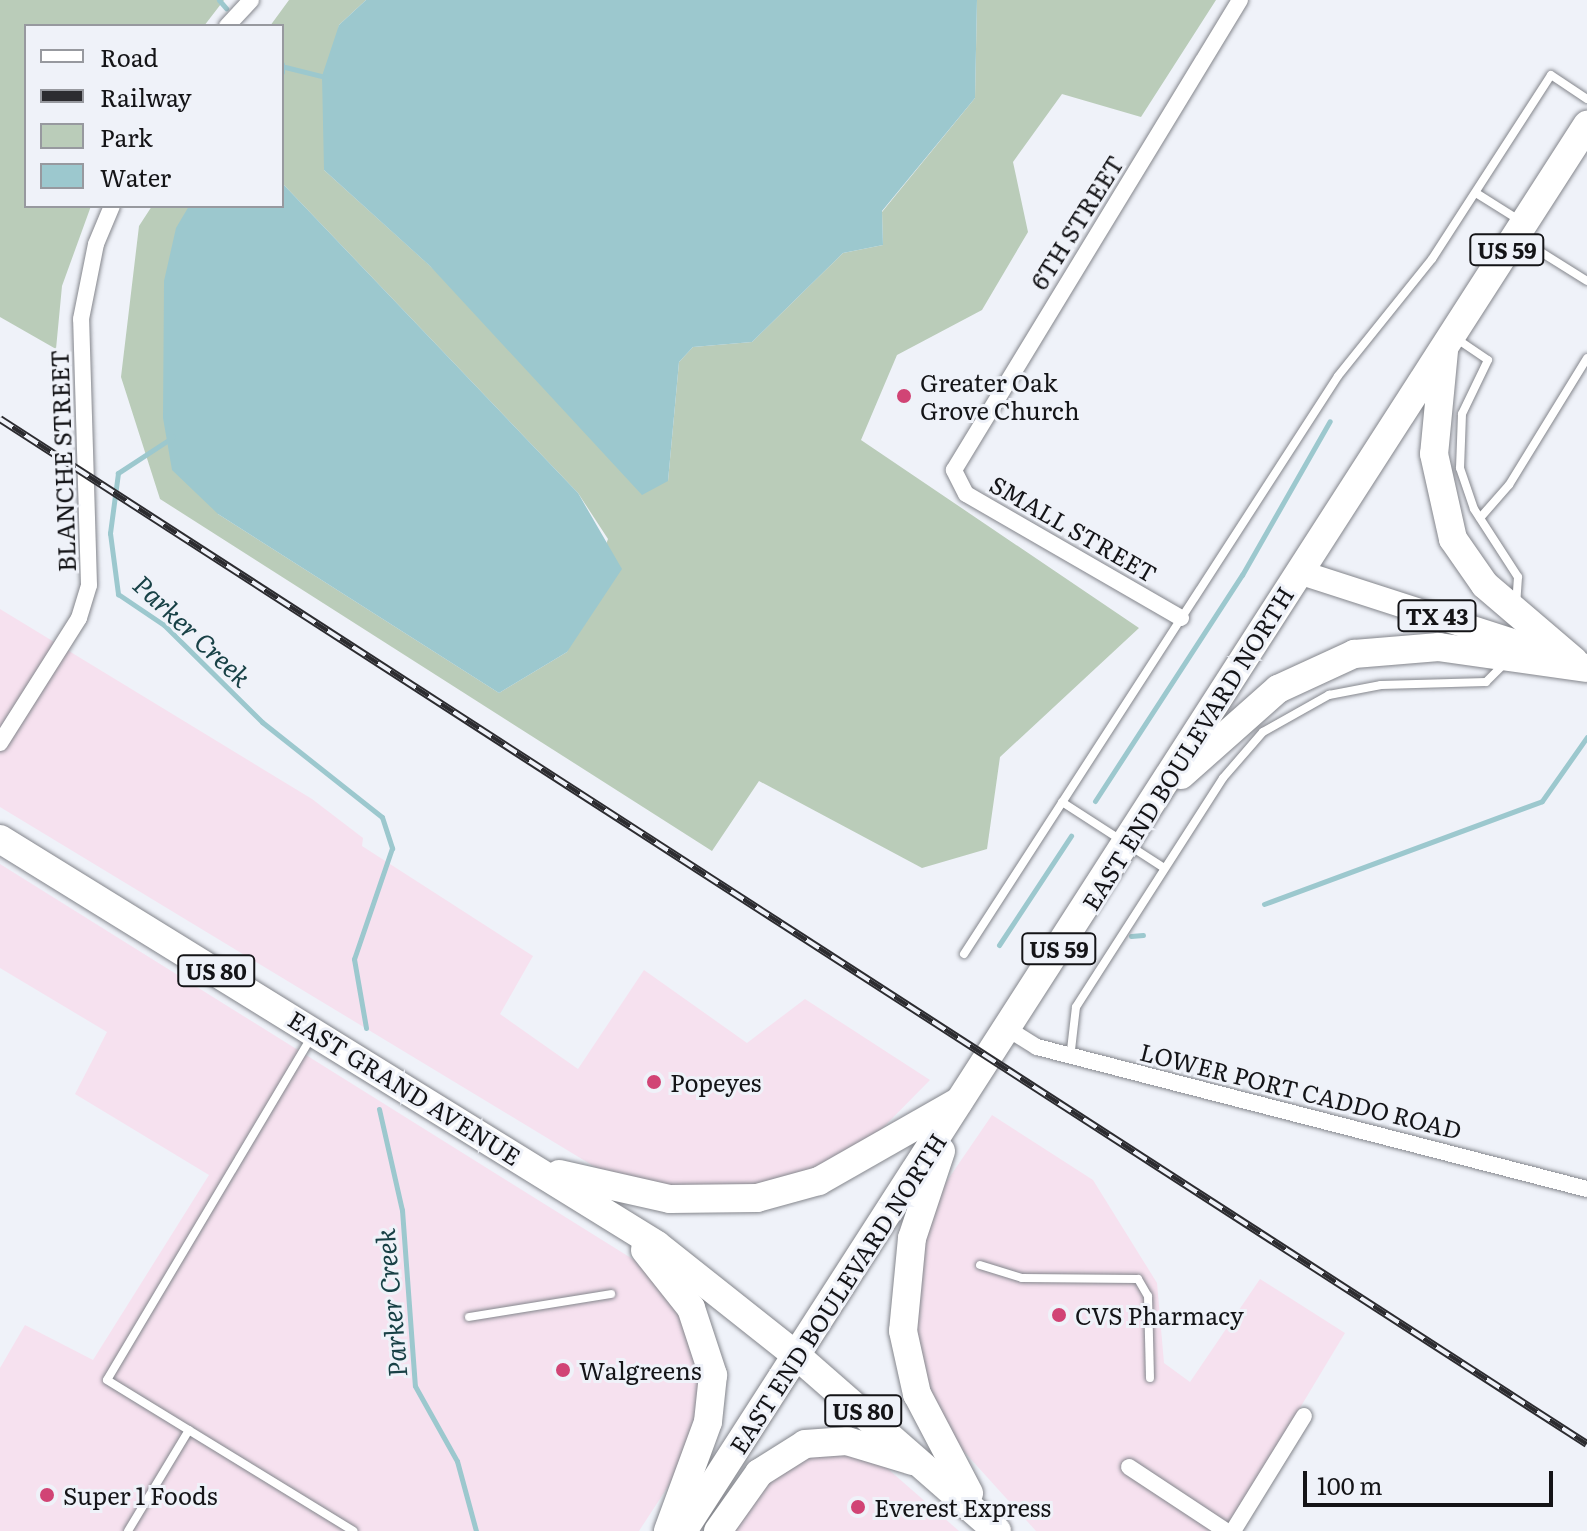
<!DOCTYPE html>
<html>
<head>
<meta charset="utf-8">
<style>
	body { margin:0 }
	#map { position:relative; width:1587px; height:1531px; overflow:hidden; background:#eff2f9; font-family:Literata,serif }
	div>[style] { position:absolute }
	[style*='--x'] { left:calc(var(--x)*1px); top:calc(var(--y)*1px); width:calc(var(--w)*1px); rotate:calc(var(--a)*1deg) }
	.commercial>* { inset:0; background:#f6e1ef }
	.green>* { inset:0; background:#baccb9 }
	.water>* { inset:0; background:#9cc8ce }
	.stream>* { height:5px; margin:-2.5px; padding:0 2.5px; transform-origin:2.5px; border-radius:2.5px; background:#9cc8ce }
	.roads { filter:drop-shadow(0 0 2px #84868c) drop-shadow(0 0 2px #84868c) }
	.lane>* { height:8px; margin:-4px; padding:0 4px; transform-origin:4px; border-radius:4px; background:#fff }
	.street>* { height:16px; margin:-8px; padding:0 8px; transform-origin:8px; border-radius:8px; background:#fff }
	.primary>* { height:24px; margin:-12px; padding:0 12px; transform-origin:12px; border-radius:12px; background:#fff }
	.highway>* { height:28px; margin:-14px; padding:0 14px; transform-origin:14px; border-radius:14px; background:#fff }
	.rail>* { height:8px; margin-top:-4px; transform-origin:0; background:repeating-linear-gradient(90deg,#eff2f9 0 15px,#2c2c30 0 30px); box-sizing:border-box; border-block:2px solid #2c2c30 }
	.dots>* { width:22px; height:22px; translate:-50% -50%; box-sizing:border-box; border:4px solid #eff2f9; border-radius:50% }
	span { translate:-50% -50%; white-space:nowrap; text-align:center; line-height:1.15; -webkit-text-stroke:6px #eff2f9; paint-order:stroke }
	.shield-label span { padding:2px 6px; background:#eff2f9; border:2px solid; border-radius:6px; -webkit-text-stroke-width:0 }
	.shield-label { font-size:22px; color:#141417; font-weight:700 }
	.street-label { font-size:24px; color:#141417 }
	.poi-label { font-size:24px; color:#141417 }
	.left { translate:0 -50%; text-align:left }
	.water-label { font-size:26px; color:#184146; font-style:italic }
	.legend { position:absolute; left:24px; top:24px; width:260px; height:184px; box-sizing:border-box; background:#eff2f9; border:2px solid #97999f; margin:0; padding:10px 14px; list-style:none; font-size:24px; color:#141417 }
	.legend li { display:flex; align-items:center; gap:16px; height:40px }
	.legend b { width:40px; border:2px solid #97999f }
	.scale { position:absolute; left:1303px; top:1471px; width:250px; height:36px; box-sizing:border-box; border:4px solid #141417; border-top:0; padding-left:10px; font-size:24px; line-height:28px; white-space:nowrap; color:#141417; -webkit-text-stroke:6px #eff2f9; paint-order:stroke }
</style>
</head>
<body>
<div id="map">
	<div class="commercial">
		<div style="clip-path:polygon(0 609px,312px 799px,363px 838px,362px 846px,533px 956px,500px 1014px,578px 1069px,644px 970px,747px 1043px,805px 999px,930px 1080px,863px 1148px,774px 1185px,683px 1189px,600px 1170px,0 807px)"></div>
		<div style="clip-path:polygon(0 864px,647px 1268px,682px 1306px,703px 1358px,703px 1410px,682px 1465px,639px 1531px,0 1531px,0 1368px,25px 1325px,93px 1360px,209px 1175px,75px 1094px,107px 1032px,0 968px)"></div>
		<div style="clip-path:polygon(992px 1115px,1093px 1180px,1157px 1283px,1164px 1363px,1190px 1382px,1260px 1279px,1345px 1333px,1226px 1531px,1036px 1531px,949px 1435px,917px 1371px,911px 1295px,925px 1213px)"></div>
		<div style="clip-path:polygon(824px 1445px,872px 1455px,959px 1531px,726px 1531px,765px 1478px)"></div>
	</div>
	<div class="green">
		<div style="clip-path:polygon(0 0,224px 0,204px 26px,26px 26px,26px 206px,91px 206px,62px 286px,56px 349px,0 317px)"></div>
		<div style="clip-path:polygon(289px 0,366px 0,339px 25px,324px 170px,668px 481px,679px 362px,693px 347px,752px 342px,843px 253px,883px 245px,882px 212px,975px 98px,977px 0,1216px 0,1141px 117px,1062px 94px,1013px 162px,1028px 232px,982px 310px,897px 355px,861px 440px,1139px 628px,1000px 757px,987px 849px,922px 868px,759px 781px,712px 851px,160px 499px,121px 377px,139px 226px,152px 206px,189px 206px,218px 514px,499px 693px,567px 652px,608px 539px,578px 493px,282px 183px,282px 26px,270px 26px)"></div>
	</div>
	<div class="water">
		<div style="clip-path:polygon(366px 0,977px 0,975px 98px,882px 211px,883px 245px,843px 253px,752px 342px,693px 347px,679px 362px,668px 481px,642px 495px,430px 266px,324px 170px,322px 76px,339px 25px)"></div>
		<div style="clip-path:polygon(282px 183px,578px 493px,622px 569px,567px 652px,499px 693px,218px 514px,172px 470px,163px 418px,164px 281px,176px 228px,189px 206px,282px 206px)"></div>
	</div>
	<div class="stream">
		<div style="--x:219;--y:0;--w:11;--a:49"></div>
		<div style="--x:282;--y:64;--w:8;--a:90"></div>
		<div style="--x:285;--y:67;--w:38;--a:14"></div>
		<div style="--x:173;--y:437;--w:66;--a:146.8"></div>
		<div style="--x:118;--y:473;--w:61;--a:97.6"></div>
		<div style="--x:110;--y:533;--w:62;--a:82.5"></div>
		<div style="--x:118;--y:594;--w:55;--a:34"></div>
		<div style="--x:164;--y:625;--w:138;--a:44.7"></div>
		<div style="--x:262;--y:722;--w:153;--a:38.4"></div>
		<div style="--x:382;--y:817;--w:33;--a:72"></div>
		<div style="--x:392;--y:848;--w:117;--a:108.9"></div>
		<div style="--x:354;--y:959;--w:70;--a:80.1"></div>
		<div style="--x:1095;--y:801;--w:270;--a:-57"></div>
		<div style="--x:1242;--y:575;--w:177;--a:-60.3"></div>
		<div style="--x:1264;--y:904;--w:296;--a:-20.3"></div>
		<div style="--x:1542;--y:801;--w:78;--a:-54.9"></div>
		<div style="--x:1131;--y:936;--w:12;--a:-5"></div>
		<div style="--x:999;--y:945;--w:131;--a:-56.6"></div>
		<div style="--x:379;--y:1109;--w:104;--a:77.2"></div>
		<div style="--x:402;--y:1210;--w:176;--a:85.8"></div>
		<div style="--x:415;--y:1386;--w:86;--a:60.8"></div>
		<div style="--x:457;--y:1461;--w:73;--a:74.8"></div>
	</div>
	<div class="roads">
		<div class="lane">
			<div style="--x:1476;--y:193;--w:51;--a:32.1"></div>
			<div style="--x:1520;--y:239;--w:79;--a:32.1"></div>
			<div style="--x:1454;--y:337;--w:41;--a:34.1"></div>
			<div style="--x:1488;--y:360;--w:60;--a:115.7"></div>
			<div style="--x:1462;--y:414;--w:54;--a:92.1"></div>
			<div style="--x:1460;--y:468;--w:43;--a:71.1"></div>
			<div style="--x:1474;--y:509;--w:81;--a:57.1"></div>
			<div style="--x:1518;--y:577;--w:26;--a:94"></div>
			<div style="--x:1480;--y:518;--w:44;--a:-48.7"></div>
			<div style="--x:1509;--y:485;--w:149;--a:-58.4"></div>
			<div style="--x:1062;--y:802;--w:121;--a:32.9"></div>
			<div style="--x:964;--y:954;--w:688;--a:-57.09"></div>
			<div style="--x:1338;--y:376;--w:150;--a:-51.2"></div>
			<div style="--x:1432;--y:259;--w:219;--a:-57.1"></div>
			<div style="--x:1551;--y:75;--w:43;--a:33.7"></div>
			<div style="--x:312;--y:1036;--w:400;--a:120.8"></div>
			<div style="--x:107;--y:1380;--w:289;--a:31.5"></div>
			<div style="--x:1071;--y:1050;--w:43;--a:-83.4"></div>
			<div style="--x:1076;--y:1007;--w:272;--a:-57.3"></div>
			<div style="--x:1223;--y:778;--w:61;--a:-49"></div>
			<div style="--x:1263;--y:732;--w:76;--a:-29.3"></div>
			<div style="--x:1329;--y:695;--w:53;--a:-10.9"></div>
			<div style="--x:1381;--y:685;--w:105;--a:-1.6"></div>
			<div style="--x:1486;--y:682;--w:27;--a:-45"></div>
			<div style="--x:980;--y:1265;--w:44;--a:17.2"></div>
			<div style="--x:1022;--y:1278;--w:116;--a:0.5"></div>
			<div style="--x:1138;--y:1279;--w:20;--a:60"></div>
			<div style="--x:1148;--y:1296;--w:82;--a:88.6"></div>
			<div style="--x:469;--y:1317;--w:144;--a:-9.2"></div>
			<div style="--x:128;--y:1531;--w:118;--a:-58.9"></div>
		</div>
		<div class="street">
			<div style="--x:227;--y:26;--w:35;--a:-47"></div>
			<div style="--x:1181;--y:618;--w:248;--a:-150"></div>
			<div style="--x:966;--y:494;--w:27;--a:-117"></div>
			<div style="--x:954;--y:470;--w:550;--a:-58.68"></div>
			<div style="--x:0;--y:743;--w:148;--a:-57.7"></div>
			<div style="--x:79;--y:618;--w:34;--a:-73"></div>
			<div style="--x:89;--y:585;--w:266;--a:-91.7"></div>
			<div style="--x:81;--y:319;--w:76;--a:-78.7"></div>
			<div style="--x:96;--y:244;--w:41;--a:-67.2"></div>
			<div style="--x:1008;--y:1029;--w:34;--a:32"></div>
			<div style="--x:1037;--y:1047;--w:568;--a:14.48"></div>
			<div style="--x:1129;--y:1467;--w:116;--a:33.4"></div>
			<div style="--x:1233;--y:1531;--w:135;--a:-58.3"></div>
		</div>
		<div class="primary">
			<div style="--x:1299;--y:572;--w:270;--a:17.9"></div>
		</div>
		<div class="highway">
			<div style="--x:1444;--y:351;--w:103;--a:95.5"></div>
			<div style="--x:1434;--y:454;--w:87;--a:77.4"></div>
			<div style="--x:1453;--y:539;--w:56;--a:55.2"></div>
			<div style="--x:1485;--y:585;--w:117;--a:40.5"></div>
			<div style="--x:1181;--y:775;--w:130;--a:-41.6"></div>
			<div style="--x:1278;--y:689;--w:84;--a:-24.7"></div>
			<div style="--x:1354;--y:654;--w:85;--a:-4.7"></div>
			<div style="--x:1439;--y:647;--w:149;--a:8.1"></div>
			<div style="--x:0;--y:839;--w:772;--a:31.71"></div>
			<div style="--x:657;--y:1245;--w:177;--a:38.4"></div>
			<div style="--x:796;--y:1355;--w:267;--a:41.2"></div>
			<div style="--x:941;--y:1151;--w:92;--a:108.4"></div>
			<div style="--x:912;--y:1238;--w:93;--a:95.5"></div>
			<div style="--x:903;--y:1331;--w:65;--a:77.5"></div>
			<div style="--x:917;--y:1394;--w:112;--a:62.3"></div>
			<div style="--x:559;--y:1174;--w:114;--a:12.7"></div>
			<div style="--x:670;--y:1199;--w:87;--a:-0.7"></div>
			<div style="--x:757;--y:1198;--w:64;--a:-15.3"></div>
			<div style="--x:819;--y:1181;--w:161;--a:-29.7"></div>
			<div style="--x:645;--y:1250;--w:74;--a:51.6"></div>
			<div style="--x:691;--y:1308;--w:71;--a:71.8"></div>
			<div style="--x:713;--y:1375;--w:47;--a:96.1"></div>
			<div style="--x:708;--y:1422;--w:116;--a:110.2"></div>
			<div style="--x:683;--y:1531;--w:1672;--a:-57.26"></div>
			<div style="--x:718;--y:1531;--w:71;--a:-54.7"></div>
			<div style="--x:759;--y:1473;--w:54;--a:-32.2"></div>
			<div style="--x:805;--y:1444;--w:42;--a:-4.1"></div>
			<div style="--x:847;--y:1441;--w:69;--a:16.9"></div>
		</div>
	</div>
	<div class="rail">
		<div style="--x:0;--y:419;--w:1889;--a:32.86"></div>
	</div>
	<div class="dots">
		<div style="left:904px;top:396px;background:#d14475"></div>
		<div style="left:654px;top:1082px;background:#d14475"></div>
		<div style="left:1059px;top:1315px;background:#d14475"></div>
		<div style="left:563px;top:1370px;background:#d14475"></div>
		<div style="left:47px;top:1495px;background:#d14475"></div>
		<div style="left:858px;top:1507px;background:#d14475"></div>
	</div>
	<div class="shield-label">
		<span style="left:1507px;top:250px">US 59</span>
		<span style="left:1437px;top:616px">TX 43</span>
		<span style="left:1059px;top:949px">US 59</span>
		<span style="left:216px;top:971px">US 80</span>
		<span style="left:863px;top:1411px">US 80</span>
	</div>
	<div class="street-label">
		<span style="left:1076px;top:222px;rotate:-58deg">6TH STREET</span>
		<span style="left:62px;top:461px;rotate:-92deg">BLANCHE STREET</span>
		<span style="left:1074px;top:528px;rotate:30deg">SMALL STREET</span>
		<span style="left:1187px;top:748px;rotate:-58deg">EAST END BOULEVARD NORTH</span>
		<span style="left:405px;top:1087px;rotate:32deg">EAST GRAND AVENUE</span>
		<span style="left:1301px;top:1090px;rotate:14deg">LOWER PORT CADDO ROAD</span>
		<span style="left:837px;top:1293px;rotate:-57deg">EAST END BOULEVARD NORTH</span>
	</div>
	<div class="poi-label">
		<span class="left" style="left:920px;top:396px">Greater Oak<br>Grove Church</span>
		<span class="left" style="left:670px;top:1082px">Popeyes</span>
		<span class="left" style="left:1075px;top:1315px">CVS Pharmacy</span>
		<span class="left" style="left:579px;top:1370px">Walgreens</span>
		<span class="left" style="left:63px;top:1495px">Super 1 Foods</span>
		<span class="left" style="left:874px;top:1507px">Everest Express</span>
	</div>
	<div class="water-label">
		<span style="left:193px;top:630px;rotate:43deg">Parker Creek</span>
		<span style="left:390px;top:1303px;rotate:-95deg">Parker Creek</span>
	</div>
	<ul class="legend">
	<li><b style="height:10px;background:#fff"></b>Road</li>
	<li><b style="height:10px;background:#2c2c30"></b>Railway</li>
	<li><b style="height:22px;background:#baccb9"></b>Park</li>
	<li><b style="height:22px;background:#9cc8ce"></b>Water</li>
	</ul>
	<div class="scale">100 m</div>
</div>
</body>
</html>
